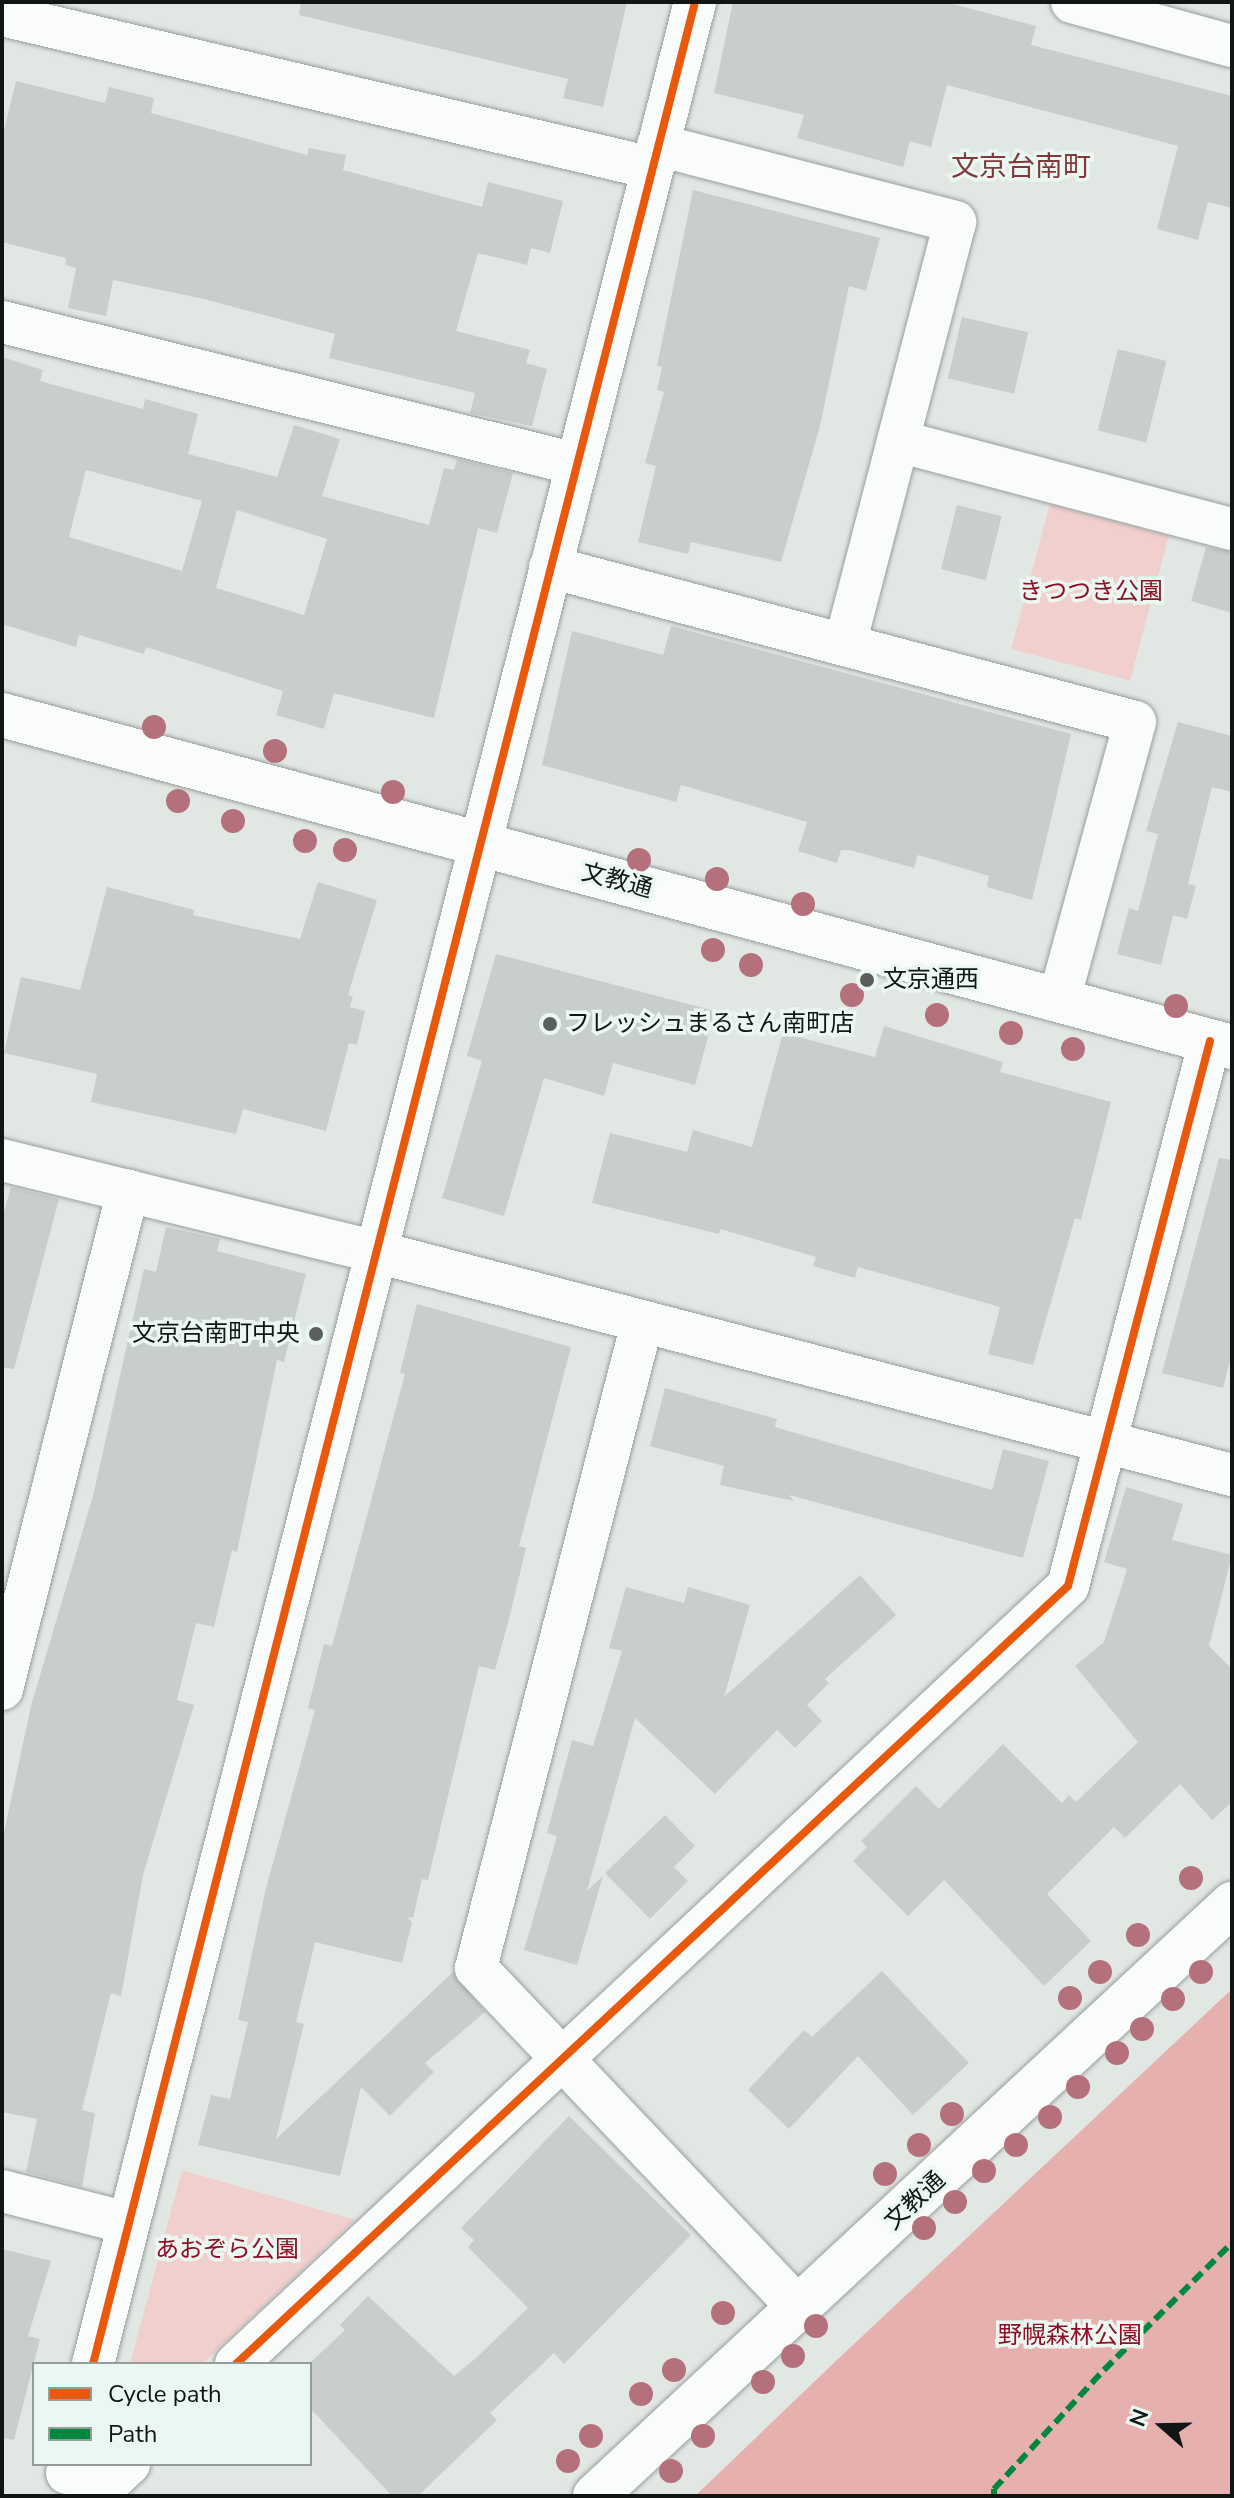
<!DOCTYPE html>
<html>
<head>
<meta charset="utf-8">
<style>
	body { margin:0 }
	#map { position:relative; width:1234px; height:2498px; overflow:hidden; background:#e1e8e4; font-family:"Nunito Sans","Noto Sans JP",sans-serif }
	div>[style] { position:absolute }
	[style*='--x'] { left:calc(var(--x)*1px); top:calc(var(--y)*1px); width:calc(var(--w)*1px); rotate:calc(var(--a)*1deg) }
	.green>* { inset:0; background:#f0cfcc; transform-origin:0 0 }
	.forest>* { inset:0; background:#e6b0af }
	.building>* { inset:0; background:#c8cecb; transform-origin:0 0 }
	.roads { filter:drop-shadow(0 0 2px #999e9b) drop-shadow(0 0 2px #999e9b) }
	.street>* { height:42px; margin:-21px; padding:0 21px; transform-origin:21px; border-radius:21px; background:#fafcfb }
	.secondary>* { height:44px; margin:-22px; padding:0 22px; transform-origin:22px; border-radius:22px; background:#fafcfb }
	.quiet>* { height:6px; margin-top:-3px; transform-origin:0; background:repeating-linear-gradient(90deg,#00873e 0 12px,transparent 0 18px) }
	.cycleway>* { height:8px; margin:-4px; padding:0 4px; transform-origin:4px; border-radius:4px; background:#e8590c }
	.trees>* { width:24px; height:24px; margin:-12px; border-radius:50%; background:#b4717c }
	.dots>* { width:22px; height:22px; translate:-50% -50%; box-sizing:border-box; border:4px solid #ebf8f1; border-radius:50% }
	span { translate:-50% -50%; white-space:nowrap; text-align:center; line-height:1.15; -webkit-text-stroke:7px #ebf8f1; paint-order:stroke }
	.park-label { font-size:24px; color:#8f0f26 }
	.street-label { font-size:24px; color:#111513 }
	.poi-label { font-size:24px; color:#111513 }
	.left { translate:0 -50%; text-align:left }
	.right { translate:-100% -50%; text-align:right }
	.quarter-label { font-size:28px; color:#81393b }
	.frame { position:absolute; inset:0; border:4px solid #111513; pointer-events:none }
	.legend { position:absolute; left:32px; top:2362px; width:280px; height:104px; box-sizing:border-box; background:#ebf8f1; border:2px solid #949d98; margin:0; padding:10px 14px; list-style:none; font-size:24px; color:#111513 }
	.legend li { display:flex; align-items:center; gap:16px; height:40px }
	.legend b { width:40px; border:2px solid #949d98 }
	.north { position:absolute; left:1122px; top:2386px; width:80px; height:80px; -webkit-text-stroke:6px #ebf8f1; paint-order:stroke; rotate:290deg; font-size:22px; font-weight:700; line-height:32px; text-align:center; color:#111513 }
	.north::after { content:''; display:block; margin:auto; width:28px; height:36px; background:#111513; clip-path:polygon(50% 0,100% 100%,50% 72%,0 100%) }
</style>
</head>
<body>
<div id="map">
	<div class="green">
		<div style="left:1050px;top:504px;width:123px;height:150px;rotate:15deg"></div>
		<div style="clip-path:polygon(182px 2170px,355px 2220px,202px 2364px,130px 2364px)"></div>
	</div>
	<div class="forest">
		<div style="clip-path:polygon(1232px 1989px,1232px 2496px,695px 2496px,838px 2359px)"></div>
	</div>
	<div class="building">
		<div style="clip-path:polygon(301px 2px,627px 2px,603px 107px,563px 98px,568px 79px,299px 15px)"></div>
		<div style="clip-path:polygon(733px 2px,945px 2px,1036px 26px,1031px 45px,1232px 96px,1232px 208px,1208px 202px,1198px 240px,1157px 229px,1178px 146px,947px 85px,931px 147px,910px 141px,903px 167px,797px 138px,804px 115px,714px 93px)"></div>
		<div style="clip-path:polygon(16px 81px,105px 103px,109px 87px,154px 98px,151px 113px,307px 155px,309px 148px,346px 155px,343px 170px,482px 207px,488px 182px,563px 201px,550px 253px,531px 248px,527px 265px,478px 253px,456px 331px,530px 350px,526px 363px,547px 369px,532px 426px,470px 413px,475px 393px,329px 358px,335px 334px,204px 299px,113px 280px,106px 316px,68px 308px,76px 268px,65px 265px,66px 258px,2px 242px,2px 139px)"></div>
		<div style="clip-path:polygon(693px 190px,880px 238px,866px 291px,849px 286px,820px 426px,781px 562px,691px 542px,688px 554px,638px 542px,656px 466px,645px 463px,664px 392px,657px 390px,662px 367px,657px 366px)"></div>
		<div style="left:962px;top:317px;width:68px;height:63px;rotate:13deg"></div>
		<div style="left:1118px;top:349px;width:50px;height:84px;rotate:14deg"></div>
		<div style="clip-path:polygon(evenodd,2px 357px,43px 370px,40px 381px,143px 409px,145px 399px,198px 414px,188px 454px,277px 477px,294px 425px,340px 439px,322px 496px,429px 525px,444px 468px,454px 470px,457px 459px,513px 473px,497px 533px,478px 528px,434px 718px,334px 693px,324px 729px,276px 715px,283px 691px,146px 647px,144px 654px,79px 635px,76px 647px,2px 624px,2px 357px,86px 470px,202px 501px,182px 571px,69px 537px,86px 470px,2px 357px,237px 510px,327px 539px,304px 615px,216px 588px,237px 510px)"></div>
		<div style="left:957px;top:505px;width:46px;height:66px;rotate:14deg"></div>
		<div style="clip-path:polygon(1206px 547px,1232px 552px,1232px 613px,1191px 601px)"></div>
		<div style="clip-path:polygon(671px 626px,1071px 734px,1032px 900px,987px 887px,989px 876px,918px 855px,914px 868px,850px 850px,841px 850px,837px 863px,798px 851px,807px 822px,681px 785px,676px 802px,542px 765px,572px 631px,663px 655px)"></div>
		<div style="clip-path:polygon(1178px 722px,1232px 736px,1232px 792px,1212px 787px,1188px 884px,1196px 886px,1187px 919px,1173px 915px,1161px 965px,1117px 954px,1129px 908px,1138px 911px,1158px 834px,1146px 831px)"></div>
		<div style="clip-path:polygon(318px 882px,377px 900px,348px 995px,353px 996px,350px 1007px,365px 1011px,357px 1045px,349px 1043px,326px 1131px,243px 1109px,236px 1134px,91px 1102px,97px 1074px,4px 1053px,21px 977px,80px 990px,107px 887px,194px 910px,193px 915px,300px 939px)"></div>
		<div style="clip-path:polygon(496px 954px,715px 1011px,695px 1085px,613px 1063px,604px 1096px,544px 1078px,504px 1216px,442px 1198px,482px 1061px,467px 1056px)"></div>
		<div style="clip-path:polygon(884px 1026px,1003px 1062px,1000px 1072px,1111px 1102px,1081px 1220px,1075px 1218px,1033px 1365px,988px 1354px,1000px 1307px,858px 1267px,855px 1278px,813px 1266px,816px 1257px,720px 1229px,719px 1234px,592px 1203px,610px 1133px,687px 1152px,693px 1130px,752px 1147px,783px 1033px,875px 1057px)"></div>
		<div style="clip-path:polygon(1219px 1158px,1232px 1160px,1232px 1353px,1223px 1388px,1162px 1373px)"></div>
		<div style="clip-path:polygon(11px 1187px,59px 1199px,14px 1369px,2px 1367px,2px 1219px)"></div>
		<div style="clip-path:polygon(166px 1227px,220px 1239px,217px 1251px,306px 1274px,284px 1362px,277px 1360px,237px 1552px,232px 1550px,214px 1627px,196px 1623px,177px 1700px,194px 1705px,143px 1875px,121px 1996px,111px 1993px,82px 2110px,95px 2113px,82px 2187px,26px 2172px,37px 2119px,2px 2112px,2px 1842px,31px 1706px,93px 1496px,144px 1269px,156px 1272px)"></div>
		<div style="clip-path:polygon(417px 1304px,571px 1347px,519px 1546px,526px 1548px,509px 1619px,495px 1670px,479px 1666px,428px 1880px,422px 1879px,413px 1918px,407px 1917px,412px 1922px,402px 1963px,315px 1942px,296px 2022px,304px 2024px,276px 2139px,453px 1972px,485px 2012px,425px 2063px,434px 2072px,390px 2116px,361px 2087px,340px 2176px,198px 2145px,211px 2095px,230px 2099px,248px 2022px,238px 2020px,265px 1892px,315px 1710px,308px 1708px,324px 1644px,332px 1646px,405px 1374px,400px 1373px)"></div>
		<div style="clip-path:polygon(665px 1388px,777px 1419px,775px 1427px,992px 1490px,1003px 1449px,1049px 1461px,1023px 1558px,789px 1495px,794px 1501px,720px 1485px,724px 1466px,650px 1446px)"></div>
		<div style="clip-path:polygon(1126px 1487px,1183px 1504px,1172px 1540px,1232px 1555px,1209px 1646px,1232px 1669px,1232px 1802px,1212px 1820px,1180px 1784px,1125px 1838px,1114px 1827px,1047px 1894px,1091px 1941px,1044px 1986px,944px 1880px,908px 1916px,853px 1861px,867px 1847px,861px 1841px,916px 1786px,939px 1809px,1003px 1744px,1062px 1803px,1069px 1795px,1076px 1802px,1138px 1742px,1075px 1666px,1104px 1642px,1127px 1569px,1104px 1562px)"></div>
		<div style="clip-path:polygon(860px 1575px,896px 1615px,825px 1679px,829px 1683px,807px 1705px,822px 1721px,795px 1748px,777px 1730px,715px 1794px,635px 1718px,587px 1891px,603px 1876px,577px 1965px,524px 1950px,557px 1836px,547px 1833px,572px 1740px,593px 1746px,622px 1651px,609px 1648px,626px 1587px,684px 1603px,688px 1587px,750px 1605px,724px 1697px)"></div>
		<div style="clip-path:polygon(665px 1815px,695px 1846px,674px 1867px,688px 1881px,650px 1919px,605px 1873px)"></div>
		<div style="clip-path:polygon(882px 1971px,969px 2063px,913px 2115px,858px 2056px,789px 2129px,748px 2090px,804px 2030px,812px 2037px)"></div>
		<div style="clip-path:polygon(569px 2116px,691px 2235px,564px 2364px,554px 2353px,490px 2413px,497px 2420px,418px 2496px,392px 2496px,310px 2408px,310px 2363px,345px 2330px,340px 2325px,368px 2296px,454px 2376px,475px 2359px,528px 2308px,468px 2247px,474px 2240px,461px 2228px)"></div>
		<div style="clip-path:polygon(2px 2249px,51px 2261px,28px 2336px,40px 2339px,14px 2440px,2px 2438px)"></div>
	</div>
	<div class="roads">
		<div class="street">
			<div style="--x:1072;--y:2;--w:166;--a:15.4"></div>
			<div style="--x:2;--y:15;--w:668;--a:13.25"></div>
			<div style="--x:658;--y:145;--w:307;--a:14.5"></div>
			<div style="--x:955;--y:222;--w:437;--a:104.6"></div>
			<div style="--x:2;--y:322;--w:591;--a:13.9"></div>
			<div style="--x:898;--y:441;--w:345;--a:14.8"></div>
			<div style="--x:550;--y:567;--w:605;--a:14.84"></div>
			<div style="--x:1135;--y:722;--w:287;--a:105.3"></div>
			<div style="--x:2;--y:1160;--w:382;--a:13.8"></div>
			<div style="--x:373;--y:1251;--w:888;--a:14.62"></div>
			<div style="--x:642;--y:1323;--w:666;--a:104.43"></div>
			<div style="--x:476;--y:1968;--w:470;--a:46.5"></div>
			<div style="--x:2;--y:1689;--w:514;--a:-75.8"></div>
			<div style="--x:2;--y:2191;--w:130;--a:14.3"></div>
			<div style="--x:93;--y:2364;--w:2438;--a:-75.7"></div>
			<div style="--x:236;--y:2364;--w:1139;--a:-43.08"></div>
			<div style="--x:1068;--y:1586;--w:563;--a:-75.4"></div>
			<div style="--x:67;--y:2473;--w:49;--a:3.5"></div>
			<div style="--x:116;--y:2476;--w:18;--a:-43"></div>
		</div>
		<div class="secondary">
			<div style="--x:2;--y:715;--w:1274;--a:15.11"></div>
			<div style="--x:595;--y:2496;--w:870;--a:-42.9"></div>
		</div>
	</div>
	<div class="quiet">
		<div style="--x:994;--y:2496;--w:7;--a:-90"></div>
		<div style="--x:994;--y:2489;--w:162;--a:-47.3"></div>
		<div style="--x:1104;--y:2370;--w:180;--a:-44.8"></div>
	</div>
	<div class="cycleway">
		<div style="--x:93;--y:2364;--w:2438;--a:-75.7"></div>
		<div style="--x:236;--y:2364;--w:1139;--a:-43.08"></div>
		<div style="--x:1068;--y:1586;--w:563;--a:-75.4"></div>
	</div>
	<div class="trees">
		<div style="left:154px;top:727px"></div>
		<div style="left:275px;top:751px"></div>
		<div style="left:393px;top:792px"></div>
		<div style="left:178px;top:801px"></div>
		<div style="left:233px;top:821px"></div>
		<div style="left:305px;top:841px"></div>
		<div style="left:345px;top:850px"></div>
		<div style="left:639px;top:860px"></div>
		<div style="left:717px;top:879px"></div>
		<div style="left:803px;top:904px"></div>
		<div style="left:713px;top:950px"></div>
		<div style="left:751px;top:965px"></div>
		<div style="left:852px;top:995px"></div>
		<div style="left:1176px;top:1006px"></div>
		<div style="left:937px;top:1015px"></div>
		<div style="left:1011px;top:1033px"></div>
		<div style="left:1073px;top:1049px"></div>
		<div style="left:1191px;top:1878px"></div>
		<div style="left:1138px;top:1935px"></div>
		<div style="left:1100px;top:1972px"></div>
		<div style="left:1201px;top:1972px"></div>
		<div style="left:1070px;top:1998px"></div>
		<div style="left:1173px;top:1999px"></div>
		<div style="left:1142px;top:2029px"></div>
		<div style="left:1117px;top:2053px"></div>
		<div style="left:1078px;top:2087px"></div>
		<div style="left:952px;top:2114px"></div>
		<div style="left:1050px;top:2117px"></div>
		<div style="left:919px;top:2145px"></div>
		<div style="left:1016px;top:2145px"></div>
		<div style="left:984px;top:2171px"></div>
		<div style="left:885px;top:2174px"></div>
		<div style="left:955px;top:2202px"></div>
		<div style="left:924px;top:2228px"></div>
		<div style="left:723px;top:2313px"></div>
		<div style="left:816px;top:2326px"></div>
		<div style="left:793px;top:2356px"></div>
		<div style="left:674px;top:2370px"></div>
		<div style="left:763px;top:2382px"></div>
		<div style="left:641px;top:2394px"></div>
		<div style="left:591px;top:2436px"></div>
		<div style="left:703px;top:2436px"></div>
		<div style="left:568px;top:2461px"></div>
		<div style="left:671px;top:2471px"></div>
	</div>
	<div class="dots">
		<div style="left:867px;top:980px;background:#5a5f5c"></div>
		<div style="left:550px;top:1024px;background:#5a5f5c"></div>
		<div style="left:316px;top:1334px;background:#5a5f5c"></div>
	</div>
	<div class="park-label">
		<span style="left:1091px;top:592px">きつつき公園</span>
		<span style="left:227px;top:2250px">あおぞら公園</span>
		<span style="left:1070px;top:2336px">野幌森林公園</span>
	</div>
	<div class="street-label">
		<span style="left:617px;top:881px;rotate:15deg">文教通</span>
		<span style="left:915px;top:2201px;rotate:-43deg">文教通</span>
	</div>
	<div class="poi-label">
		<span class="left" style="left:883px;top:980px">文京通西</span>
		<span class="left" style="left:566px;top:1024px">フレッシュまるさん南町店</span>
		<span class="right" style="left:300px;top:1334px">文京台南町中央</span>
	</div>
	<div class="quarter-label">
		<span style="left:1021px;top:167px">文京台南町</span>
	</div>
	<div class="frame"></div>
	<ul class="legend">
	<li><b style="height:10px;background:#e8590c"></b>Cycle path</li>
	<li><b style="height:10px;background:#00873e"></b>Path</li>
	</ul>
	<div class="north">N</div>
</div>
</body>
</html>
